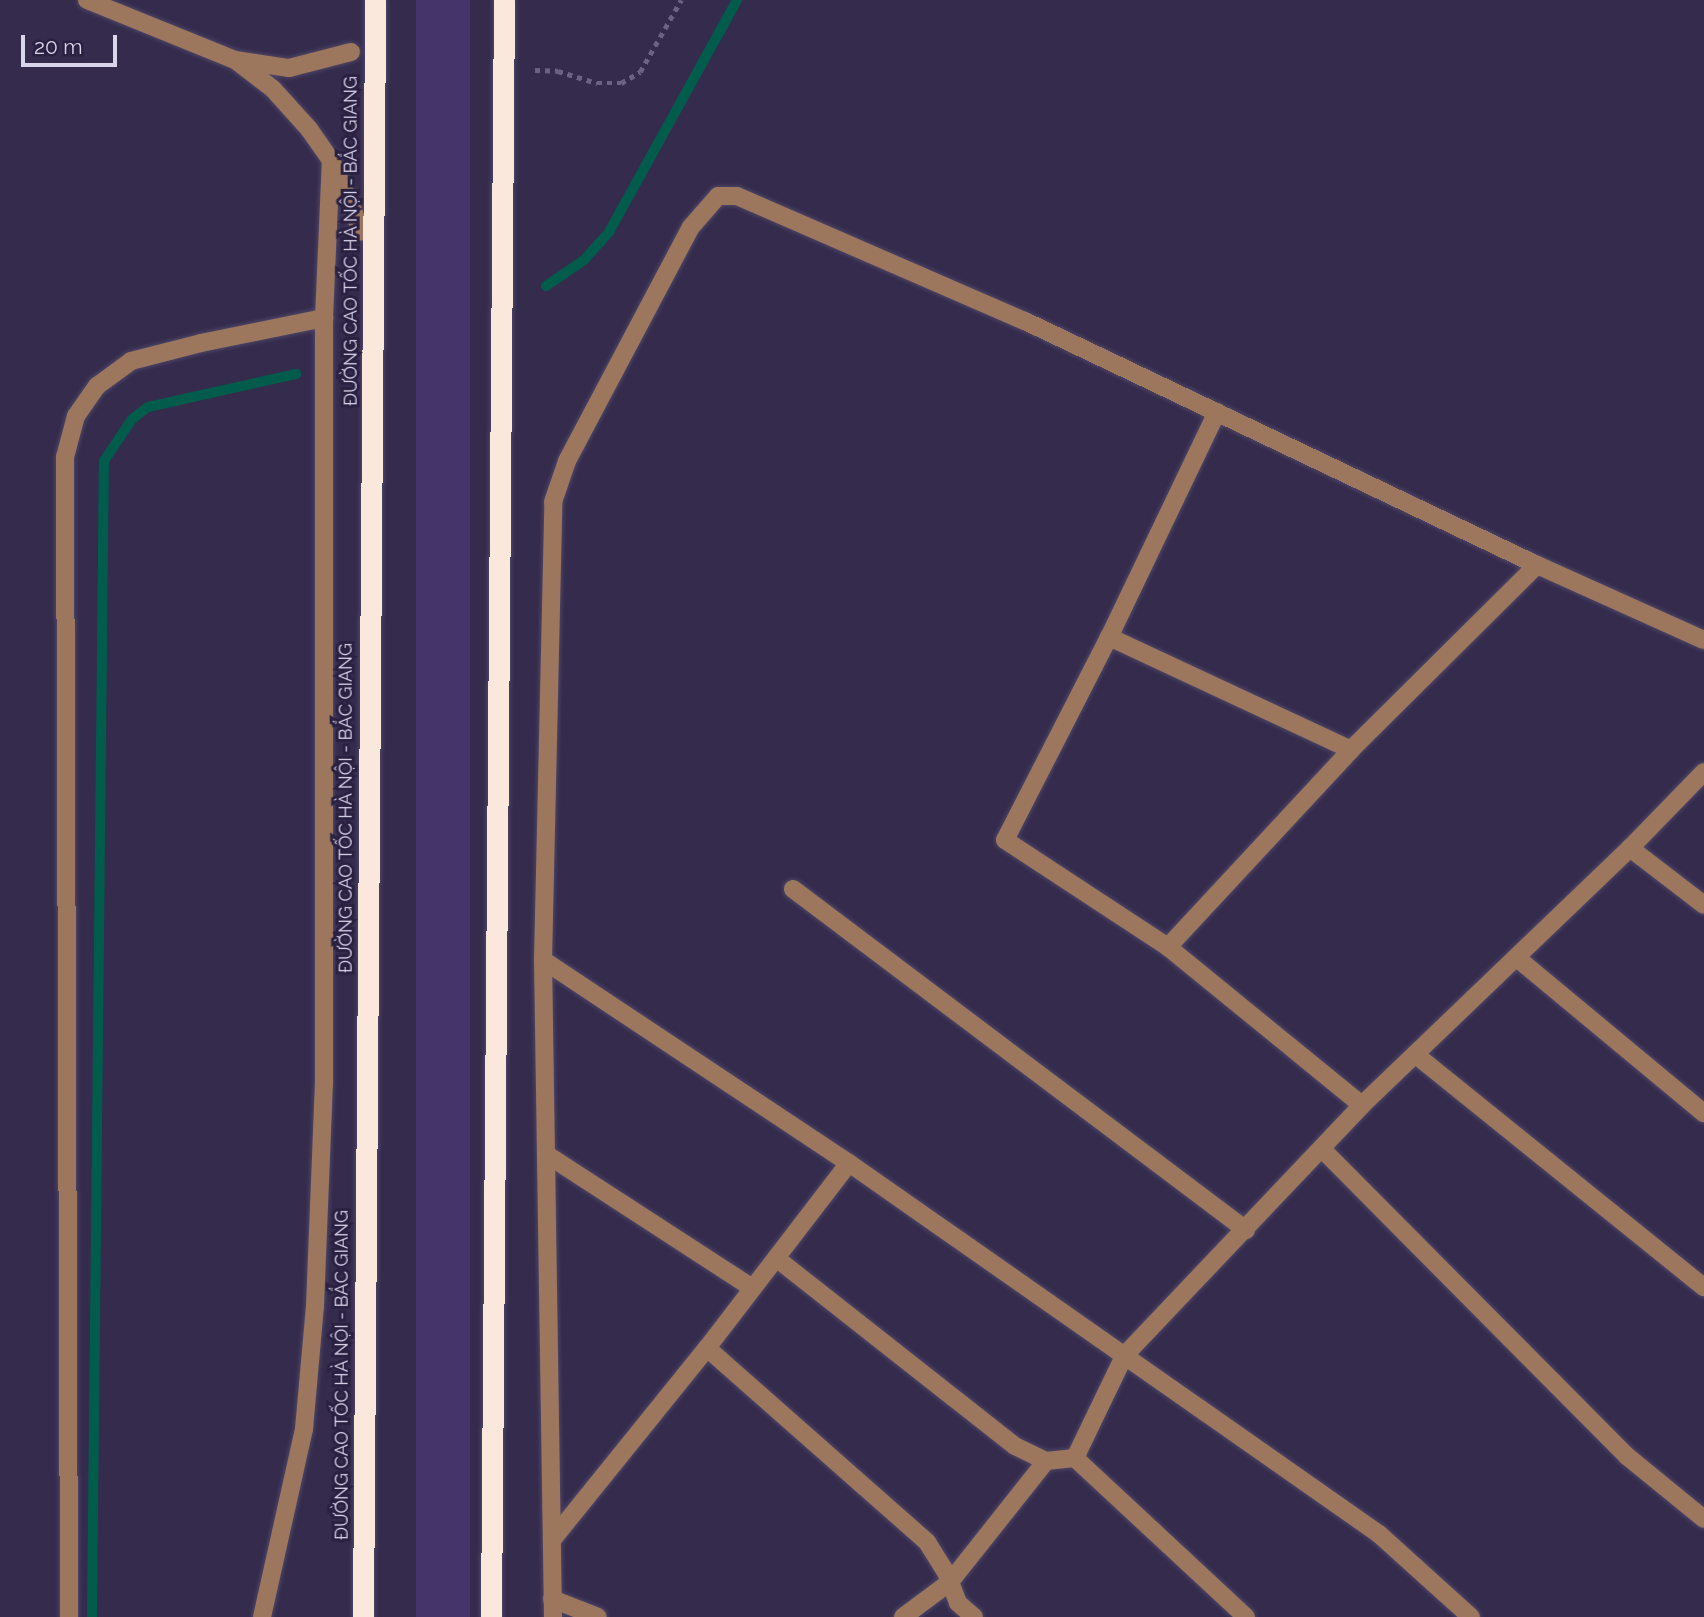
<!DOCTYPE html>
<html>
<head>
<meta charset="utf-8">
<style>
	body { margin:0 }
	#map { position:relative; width:1704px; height:1617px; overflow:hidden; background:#342b4d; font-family:Raleway,sans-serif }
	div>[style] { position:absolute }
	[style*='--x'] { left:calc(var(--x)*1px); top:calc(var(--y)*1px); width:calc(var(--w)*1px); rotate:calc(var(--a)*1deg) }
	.green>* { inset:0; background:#44346a; transform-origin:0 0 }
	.stream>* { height:10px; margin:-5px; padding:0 5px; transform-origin:5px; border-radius:5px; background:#025c4c }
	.path>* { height:4.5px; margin-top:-2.25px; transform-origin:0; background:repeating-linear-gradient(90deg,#6a6381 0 5px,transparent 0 10px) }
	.roads { filter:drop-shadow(0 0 2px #4e4666) drop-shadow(0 0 2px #4e4666) }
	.minor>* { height:18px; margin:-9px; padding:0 9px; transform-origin:9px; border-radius:9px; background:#9c775d }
	.highway>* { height:21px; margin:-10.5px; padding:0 10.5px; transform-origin:10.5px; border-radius:10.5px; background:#fbe8dc }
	span { translate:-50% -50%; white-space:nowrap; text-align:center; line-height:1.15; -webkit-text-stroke:6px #2a2142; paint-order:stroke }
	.street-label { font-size:18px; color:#d9d5eb }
	.scale { position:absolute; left:21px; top:35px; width:96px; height:32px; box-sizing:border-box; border:4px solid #d9d5eb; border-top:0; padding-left:9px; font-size:21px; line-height:24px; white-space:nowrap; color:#d9d5eb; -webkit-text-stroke:5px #2a2142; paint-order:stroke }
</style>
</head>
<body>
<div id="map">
	<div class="green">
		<div style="left:416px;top:0;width:54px;height:1617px"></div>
	</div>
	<div class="stream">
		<div style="--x:546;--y:286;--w:46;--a:-34.4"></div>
		<div style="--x:584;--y:260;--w:38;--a:-48"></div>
		<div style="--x:609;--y:232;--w:265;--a:-61.1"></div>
		<div style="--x:92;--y:1617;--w:1156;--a:-89.41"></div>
		<div style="--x:104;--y:461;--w:50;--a:-56.3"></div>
		<div style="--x:132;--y:419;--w:20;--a:-37"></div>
		<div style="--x:148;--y:407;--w:152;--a:-12.6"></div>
	</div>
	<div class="path">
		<div style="--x:535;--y:70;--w:23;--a:2"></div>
		<div style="--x:558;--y:71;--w:41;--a:17.1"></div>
		<div style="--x:597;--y:83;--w:24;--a:0"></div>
		<div style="--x:621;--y:83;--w:22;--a:-30"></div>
		<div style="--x:640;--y:72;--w:83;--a:-60.3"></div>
	</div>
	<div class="roads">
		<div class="minor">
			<div style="--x:87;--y:0;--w:160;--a:22.1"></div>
			<div style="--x:235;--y:60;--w:55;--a:8.4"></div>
			<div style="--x:289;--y:68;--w:64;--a:-14.5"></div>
			<div style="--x:238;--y:62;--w:44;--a:37.6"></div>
			<div style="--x:273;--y:89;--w:54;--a:48"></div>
			<div style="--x:309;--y:129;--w:38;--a:55"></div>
			<div style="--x:1217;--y:412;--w:250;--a:115.6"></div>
			<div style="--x:1109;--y:637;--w:228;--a:117.1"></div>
			<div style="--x:1005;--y:840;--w:195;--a:33.3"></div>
			<div style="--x:1168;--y:947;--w:250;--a:39.2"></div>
			<div style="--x:1537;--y:565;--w:183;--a:24.2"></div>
			<div style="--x:1109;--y:637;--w:267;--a:25"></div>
			<div style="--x:1630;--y:848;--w:93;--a:37.6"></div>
			<div style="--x:793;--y:889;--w:567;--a:36.97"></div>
			<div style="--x:1517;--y:958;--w:243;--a:39.7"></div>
			<div style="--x:543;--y:960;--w:367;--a:33.6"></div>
			<div style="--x:849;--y:1163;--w:647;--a:34.99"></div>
			<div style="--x:1379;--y:1534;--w:124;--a:42.1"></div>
			<div style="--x:1416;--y:1055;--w:370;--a:38.9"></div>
			<div style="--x:1323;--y:1150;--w:433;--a:45.2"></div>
			<div style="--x:1628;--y:1457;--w:98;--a:39.2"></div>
			<div style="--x:546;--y:1154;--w:244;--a:33"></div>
			<div style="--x:776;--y:1258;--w:304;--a:38.2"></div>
			<div style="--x:1015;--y:1446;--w:34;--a:26"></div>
			<div style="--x:1046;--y:1461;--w:29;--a:-6"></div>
			<div style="--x:707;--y:1348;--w:293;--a:41.4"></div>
			<div style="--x:927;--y:1542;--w:38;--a:58"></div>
			<div style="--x:947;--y:1574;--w:31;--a:69"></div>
			<div style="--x:958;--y:1603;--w:21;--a:41"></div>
			<div style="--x:552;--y:1540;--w:247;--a:-51.1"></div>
			<div style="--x:707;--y:1348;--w:233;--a:-52.5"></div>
			<div style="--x:552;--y:1599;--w:49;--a:21.4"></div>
			<div style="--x:69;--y:1617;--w:1160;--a:-90.2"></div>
			<div style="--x:65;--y:457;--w:42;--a:-75"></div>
			<div style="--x:76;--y:416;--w:37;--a:-55"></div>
			<div style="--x:97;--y:386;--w:42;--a:-36.3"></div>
			<div style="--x:131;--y:361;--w:72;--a:-14.4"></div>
			<div style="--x:201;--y:343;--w:126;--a:-11.5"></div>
			<div style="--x:262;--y:1617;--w:193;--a:-77.4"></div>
			<div style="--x:304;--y:1429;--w:123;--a:-84.9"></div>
			<div style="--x:315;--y:1306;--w:222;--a:-87.7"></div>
			<div style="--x:324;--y:1084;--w:766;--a:-90"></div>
			<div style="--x:324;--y:318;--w:158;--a:-87.5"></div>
			<div style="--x:331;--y:160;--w:78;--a:66.7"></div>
			<div style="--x:553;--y:1617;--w:657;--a:-90.87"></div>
			<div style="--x:543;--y:960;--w:458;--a:-88.7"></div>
			<div style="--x:553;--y:502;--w:43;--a:-71.1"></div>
			<div style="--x:567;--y:461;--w:265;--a:-62.1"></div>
			<div style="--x:691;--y:227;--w:41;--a:-48.9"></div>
			<div style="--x:718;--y:196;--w:19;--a:0"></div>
			<div style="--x:737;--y:196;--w:314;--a:23.5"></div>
			<div style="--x:1025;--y:321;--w:567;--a:25.48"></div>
			<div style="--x:1537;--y:565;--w:262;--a:135.2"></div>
			<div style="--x:1351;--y:750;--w:269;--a:132.9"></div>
			<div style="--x:903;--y:1617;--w:59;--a:-36.7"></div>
			<div style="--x:950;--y:1582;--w:154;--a:-51.6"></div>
			<div style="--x:1246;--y:1617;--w:233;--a:-137.1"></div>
			<div style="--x:1075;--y:1458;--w:113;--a:-64.3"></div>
			<div style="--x:1124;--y:1356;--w:346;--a:-46.5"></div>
			<div style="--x:1362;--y:1105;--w:371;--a:-43.8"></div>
			<div style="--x:1630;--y:848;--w:106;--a:-45.8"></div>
		</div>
		<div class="highway">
			<div style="--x:363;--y:1617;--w:1617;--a:-89.57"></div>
			<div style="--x:491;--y:1617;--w:1617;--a:-89.54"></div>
		</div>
	</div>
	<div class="street-label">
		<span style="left:351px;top:241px;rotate:-90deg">ĐƯỜNG CAO TỐC HÀ NỘI - BẮC GIANG</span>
		<span style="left:346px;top:808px;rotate:-90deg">ĐƯỜNG CAO TỐC HÀ NỘI - BẮC GIANG</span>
		<span style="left:342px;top:1375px;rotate:-90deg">ĐƯỜNG CAO TỐC HÀ NỘI - BẮC GIANG</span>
	</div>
	<div class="scale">20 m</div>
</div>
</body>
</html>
